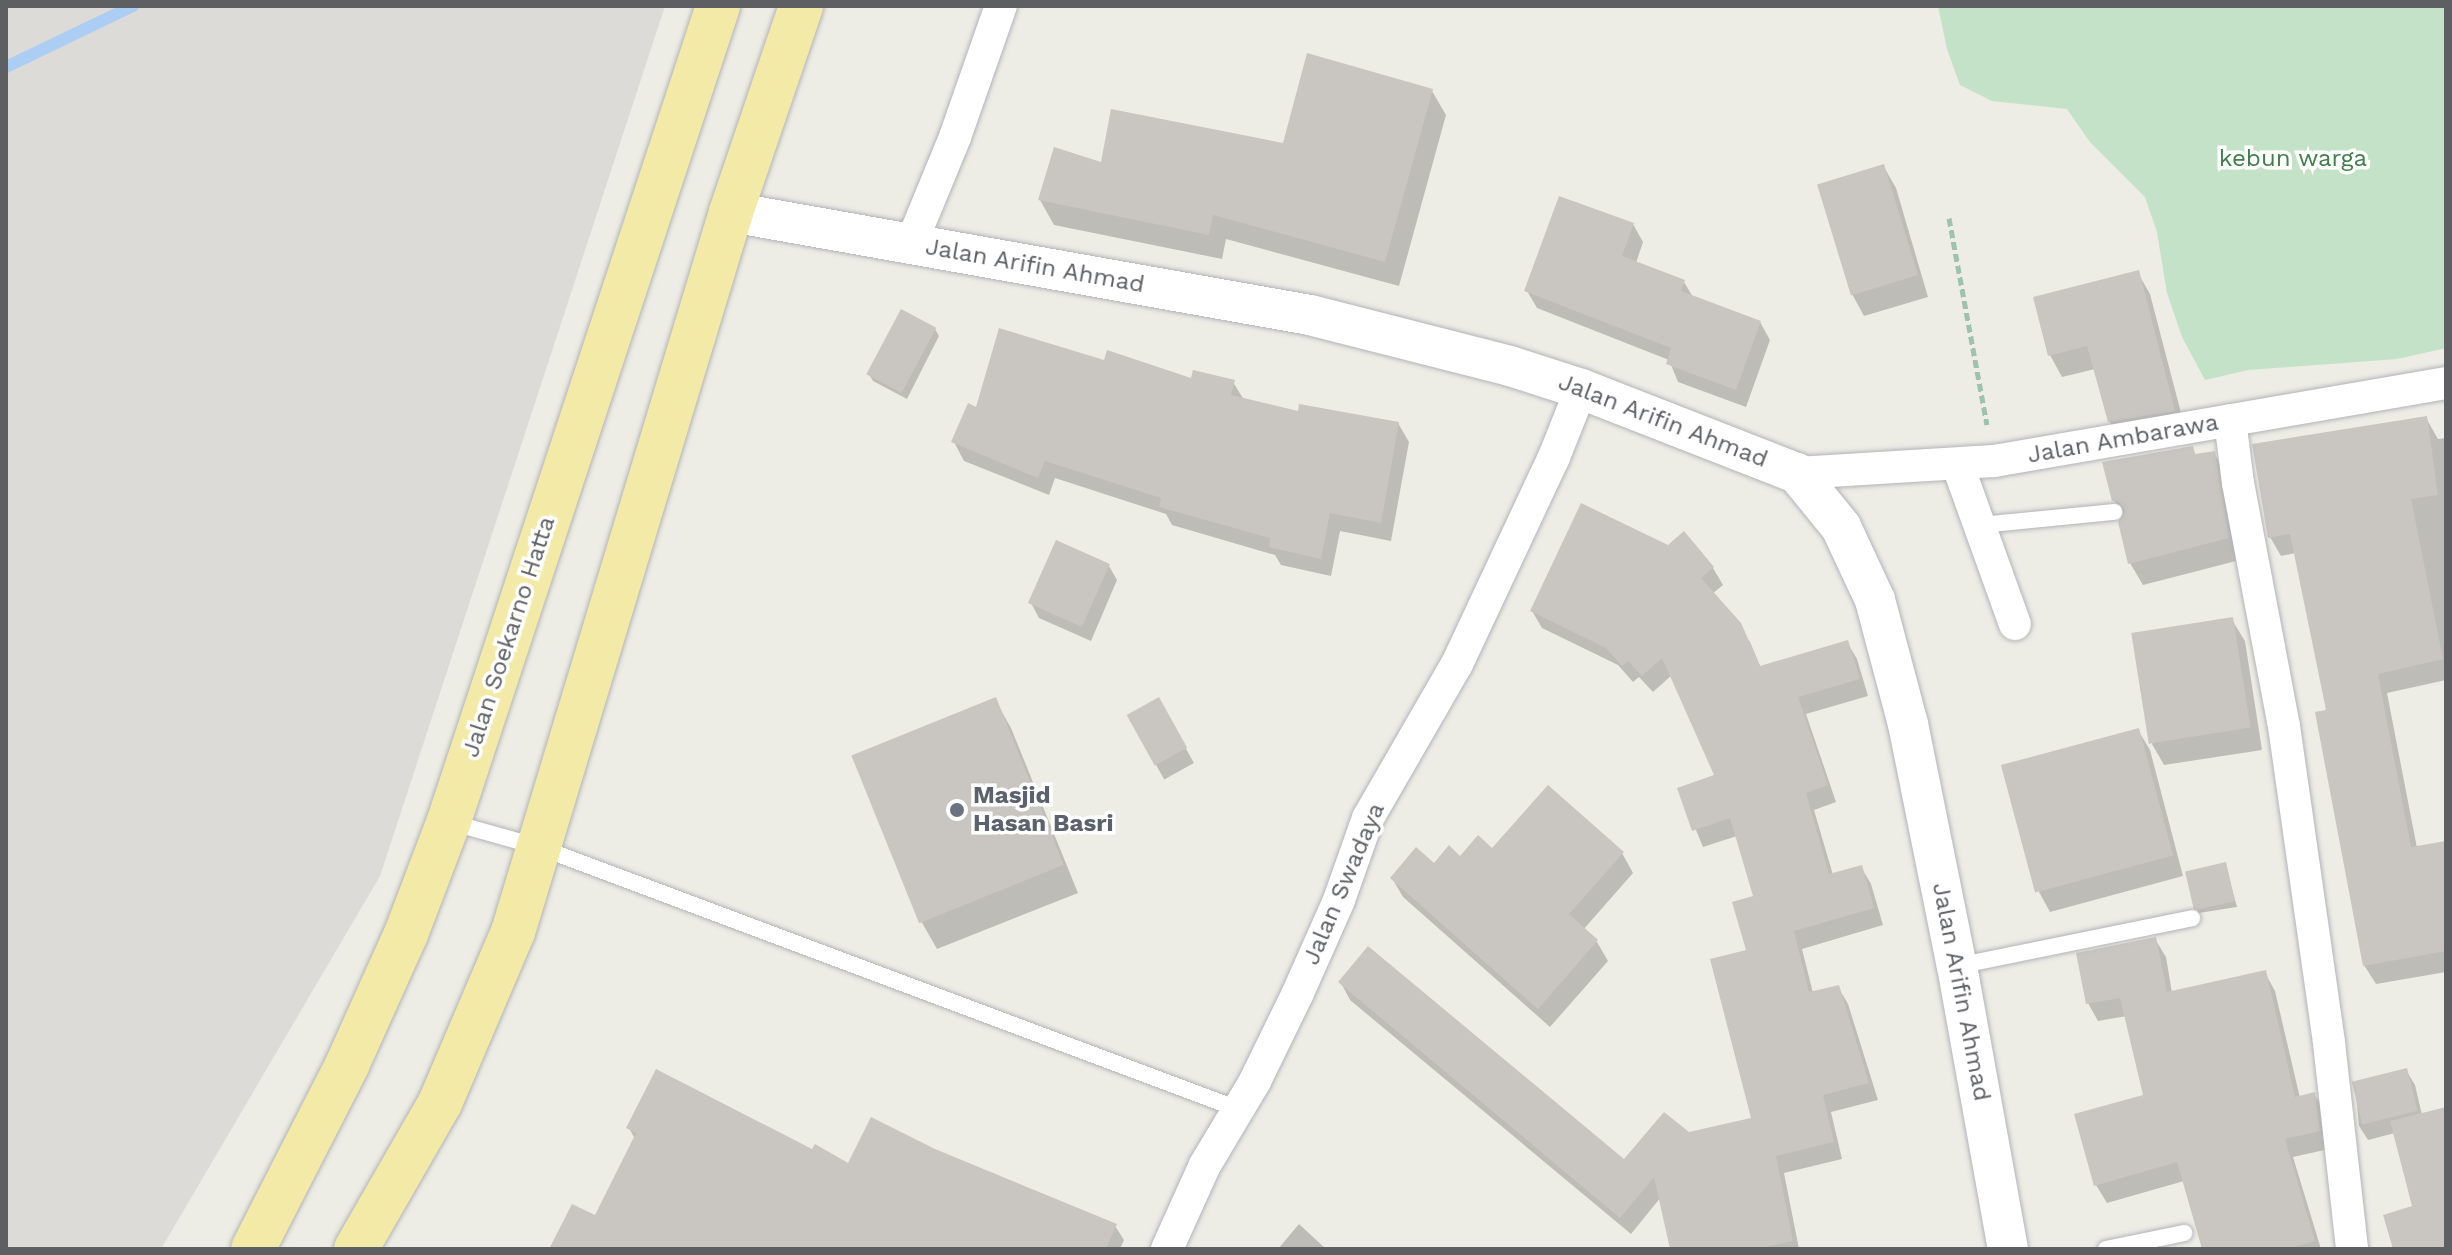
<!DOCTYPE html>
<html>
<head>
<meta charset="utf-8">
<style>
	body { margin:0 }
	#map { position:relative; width:2452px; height:1255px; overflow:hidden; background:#edece5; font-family:"Work Sans",sans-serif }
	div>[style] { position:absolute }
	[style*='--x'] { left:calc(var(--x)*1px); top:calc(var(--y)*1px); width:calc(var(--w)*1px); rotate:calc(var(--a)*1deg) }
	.industrial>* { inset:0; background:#dcdbd7 }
	.green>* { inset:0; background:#c4e2c7 }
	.shadow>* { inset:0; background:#0003; transform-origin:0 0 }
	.stream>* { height:12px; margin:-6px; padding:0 6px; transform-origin:6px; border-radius:6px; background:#adcef4 }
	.building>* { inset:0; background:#c9c6c1; transform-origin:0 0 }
	.path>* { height:5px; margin-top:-2.5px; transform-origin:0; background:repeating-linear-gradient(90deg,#9ec2ac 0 8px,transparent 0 12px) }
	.roads { filter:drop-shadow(0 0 2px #b2b4b8) drop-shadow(0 0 2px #b2b4b8) }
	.service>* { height:16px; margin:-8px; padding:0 8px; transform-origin:8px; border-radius:8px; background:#fff }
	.minor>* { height:32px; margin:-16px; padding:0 16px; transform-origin:16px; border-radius:16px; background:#fff }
	.tertiary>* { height:40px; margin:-20px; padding:0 20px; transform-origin:20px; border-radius:20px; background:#fff }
	.trunk>* { height:44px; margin:-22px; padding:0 22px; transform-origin:22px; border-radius:22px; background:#f2eaa6 }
	.dots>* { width:22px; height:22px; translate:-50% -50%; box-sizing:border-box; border:4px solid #fff; border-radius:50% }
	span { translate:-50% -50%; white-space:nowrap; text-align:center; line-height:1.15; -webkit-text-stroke:7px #fff; paint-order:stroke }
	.park-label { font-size:24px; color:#407f49 }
	.street-label { font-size:24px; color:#5d5f63 }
	.worship-label { font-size:24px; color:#5b616d; font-weight:700 }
	.left { translate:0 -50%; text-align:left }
	.frame { position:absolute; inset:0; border:8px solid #5d5f63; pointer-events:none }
</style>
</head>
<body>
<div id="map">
	<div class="industrial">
		<div style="clip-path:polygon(6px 6px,665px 6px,380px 876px,161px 1249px,6px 1249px)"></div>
	</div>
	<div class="green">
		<div style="clip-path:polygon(1938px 6px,2446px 6px,2446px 348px,2397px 359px,2248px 370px,2205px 380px,2182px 337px,2167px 293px,2157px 232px,2145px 197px,2090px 142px,2067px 109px,1992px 101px,1960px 85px,1947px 49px)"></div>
	</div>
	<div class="shadow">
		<div style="clip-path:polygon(1432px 91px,1446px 115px,1399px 286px,1226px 239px,1222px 259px,1054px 225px,1040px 200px,1102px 164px,1284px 145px)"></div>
		<div style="clip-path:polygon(1884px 167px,1896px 188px,1928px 297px,1864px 316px,1852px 294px)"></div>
		<div style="clip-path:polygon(1633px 224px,1643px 242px,1636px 263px,1684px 282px,1693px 297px,1760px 322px,1770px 340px,1746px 407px,1678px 382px,1669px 360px,1537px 308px,1527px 291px)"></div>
		<div style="clip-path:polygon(2138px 273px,2150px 294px,2186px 432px,2122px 443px,2109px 421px,2095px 369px,2062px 377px,2050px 355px)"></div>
		<div style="clip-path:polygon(935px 329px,939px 336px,907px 399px,873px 381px,869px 374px)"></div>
		<div style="clip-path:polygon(1105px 362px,1193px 380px,1233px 382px,1244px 400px,1299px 414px,1398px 423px,1409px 442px,1391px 541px,1340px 531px,1331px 576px,1281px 565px,1275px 555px,1172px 525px,1166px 514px,1055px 478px,1049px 495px,964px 461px,954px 442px,977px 409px)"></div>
		<div style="clip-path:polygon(2426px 418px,2438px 439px,2446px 438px,2446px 680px,2387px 693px,2417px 848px,2446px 843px,2446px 972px,2376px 984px,2364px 965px,2328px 711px,2296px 553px,2281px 556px,2270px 537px)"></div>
		<div style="clip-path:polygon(2192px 448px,2196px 456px,2214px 453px,2226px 474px,2240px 560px,2143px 585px,2130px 563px,2123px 517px,2114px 500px)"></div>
		<div style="clip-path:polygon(1109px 566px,1117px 580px,1091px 641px,1039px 618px,1031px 603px)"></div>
		<div style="clip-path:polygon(1713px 568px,1723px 585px,1712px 594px,1750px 642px,1761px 668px,1847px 642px,1857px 659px,1868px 696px,1806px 714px,1836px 802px,1814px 810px,1833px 875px,1861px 867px,1871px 884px,1883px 925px,1802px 949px,1813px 993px,1838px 987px,1848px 1004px,1878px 1100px,1831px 1112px,1842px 1159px,1784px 1173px,1799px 1249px,1672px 1249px,1661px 1197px,1631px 1234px,1350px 1000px,1341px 983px,1624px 1161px,1689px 1135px,1753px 1120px,1748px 952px,1756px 897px,1737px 836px,1703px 847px,1679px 789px,1717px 776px,1672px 675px,1653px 692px,1639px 677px,1633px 682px,1618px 665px,1542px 628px,1532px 611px)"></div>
		<div style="clip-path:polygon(2232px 620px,2245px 641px,2262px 750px,2164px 765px,2152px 744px)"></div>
		<div style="clip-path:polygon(995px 700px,1011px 728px,1078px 893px,937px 949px,921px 921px)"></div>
		<div style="left:1159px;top:700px;width:72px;height:34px;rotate:61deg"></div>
		<div style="clip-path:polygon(2138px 730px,2150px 750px,2183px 876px,2050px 912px,2039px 892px)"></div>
		<div style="clip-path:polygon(1493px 850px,1622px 853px,1633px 873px,1583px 930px,1597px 942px,1608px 961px,1550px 1027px,1403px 897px,1392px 878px)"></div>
		<div style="clip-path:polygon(2225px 864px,2237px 907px,2199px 913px,2195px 907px)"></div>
		<div style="clip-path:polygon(2155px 939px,2166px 957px,2172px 993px,2265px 973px,2275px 991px,2300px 1098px,2314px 1094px,2325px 1112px,2329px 1149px,2293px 1157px,2321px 1249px,2204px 1249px,2184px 1181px,2107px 1203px,2096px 1185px,2146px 1096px,2127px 1016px,2098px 1021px,2088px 1003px)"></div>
		<div style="clip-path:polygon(2406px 1070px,2415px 1085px,2422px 1115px,2446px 1109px,2446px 1249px,2396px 1249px,2414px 1208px,2395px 1133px,2368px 1140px,2359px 1126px,2355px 1084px)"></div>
		<div style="clip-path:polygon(629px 1128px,813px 1152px,849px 1166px,934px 1151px,1115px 1226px,1124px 1240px,1120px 1249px,551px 1249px,596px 1218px,635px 1139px)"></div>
		<div style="clip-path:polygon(1299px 1224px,1326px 1249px,1278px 1249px)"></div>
	</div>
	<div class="stream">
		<div style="--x:6;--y:67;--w:141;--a:-25.7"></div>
	</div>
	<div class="building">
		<div style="clip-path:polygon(1307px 53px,1433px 89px,1385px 262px,1213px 215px,1209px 235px,1038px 200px,1054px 147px,1101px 162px,1111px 109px,1283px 143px)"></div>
		<div style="left:1884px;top:164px;width:116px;height:70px;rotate:73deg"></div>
		<div style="clip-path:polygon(1559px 196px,1634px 223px,1622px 256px,1685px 280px,1681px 291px,1761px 321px,1736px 390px,1666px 364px,1671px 348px,1524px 291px)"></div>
		<div style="clip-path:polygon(2139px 270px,2175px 411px,2108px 422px,2087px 346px,2048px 356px,2033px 297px)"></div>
		<div style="left:901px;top:309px;width:40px;height:74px;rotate:28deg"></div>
		<div style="clip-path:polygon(999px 328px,1104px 360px,1107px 350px,1191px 378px,1193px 370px,1235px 380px,1231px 395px,1298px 411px,1299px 404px,1399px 422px,1381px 523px,1330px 513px,1321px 559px,1269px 547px,1270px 538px,1159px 507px,1161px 498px,1045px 461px,1038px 478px,951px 442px,968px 403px,976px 407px)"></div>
		<div style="clip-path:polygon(2427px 416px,2438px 495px,2411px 499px,2443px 659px,2378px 674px,2411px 847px,2446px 841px,2446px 951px,2363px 966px,2315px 712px,2326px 710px,2290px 534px,2268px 538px,2252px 444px)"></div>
		<div style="clip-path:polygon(2193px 446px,2195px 454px,2215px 451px,2229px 538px,2128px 564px,2118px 522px,2125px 510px,2119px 502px,2112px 501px,2102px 462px)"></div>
		<div style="clip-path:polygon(1581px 503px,1668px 545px,1684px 531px,1714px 567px,1701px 578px,1741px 623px,1760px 666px,1848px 640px,1860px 679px,1798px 697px,1828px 785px,1806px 793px,1829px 874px,1862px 865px,1874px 908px,1794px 931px,1809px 992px,1839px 985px,1869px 1083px,1823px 1095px,1834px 1142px,1776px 1156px,1793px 1241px,1755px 1249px,1670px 1249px,1654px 1177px,1620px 1218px,1338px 982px,1368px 946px,1624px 1159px,1664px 1112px,1689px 1132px,1751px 1118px,1710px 959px,1746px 950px,1732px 902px,1753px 896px,1730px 818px,1692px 831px,1677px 788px,1714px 775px,1662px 658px,1642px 676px,1628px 661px,1622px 666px,1606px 648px,1530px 611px)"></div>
		<div style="left:1056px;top:540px;width:59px;height:69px;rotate:24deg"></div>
		<div style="left:2233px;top:617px;width:112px;height:103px;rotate:81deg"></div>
		<div style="left:996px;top:697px;width:181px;height:156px;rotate:68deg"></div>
		<div style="left:1159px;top:697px;width:58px;height:37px;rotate:61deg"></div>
		<div style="left:2139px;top:728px;width:132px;height:143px;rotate:75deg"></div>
		<div style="clip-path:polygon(1548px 785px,1624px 852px,1569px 914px,1598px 940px,1538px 1009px,1390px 878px,1416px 847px,1434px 863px,1449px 845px,1460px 856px,1478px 835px,1492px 848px)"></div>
		<div style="left:2226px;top:862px;width:40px;height:42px;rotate:77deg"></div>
		<div style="clip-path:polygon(2156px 937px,2167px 992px,2266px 970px,2295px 1097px,2315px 1092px,2320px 1131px,2285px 1139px,2315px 1241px,2287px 1249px,2202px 1249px,2177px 1162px,2094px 1186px,2074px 1114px,2143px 1095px,2120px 998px,2086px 1004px,2076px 953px)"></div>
		<div style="left:2407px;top:1068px;width:44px;height:57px;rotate:76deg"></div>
		<div style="clip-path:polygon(656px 1069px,812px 1149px,815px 1144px,848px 1163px,871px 1117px,935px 1149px,1117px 1224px,1106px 1249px,549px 1249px,572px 1204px,595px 1215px,636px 1133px,626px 1128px)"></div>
		<div style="clip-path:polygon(2446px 1107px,2446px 1249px,2393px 1249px,2383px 1215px,2412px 1206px,2390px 1121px)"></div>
	</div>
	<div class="path">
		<div style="--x:1949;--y:218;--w:210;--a:79.6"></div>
	</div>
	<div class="roads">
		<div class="service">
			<div style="--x:1981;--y:525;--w:134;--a:-5.6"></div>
			<div style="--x:450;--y:822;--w:92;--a:15.7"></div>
			<div style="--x:539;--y:847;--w:746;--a:20.55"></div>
			<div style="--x:1957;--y:966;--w:240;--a:-11.5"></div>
			<div style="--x:2106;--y:1249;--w:80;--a:-11.6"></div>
		</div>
		<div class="minor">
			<div style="--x:911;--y:244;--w:116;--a:-67.6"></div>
			<div style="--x:955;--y:137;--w:139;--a:-70.7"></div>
			<div style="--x:2230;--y:420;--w:64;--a:82.8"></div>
			<div style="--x:2238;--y:483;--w:247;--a:79.3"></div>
			<div style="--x:2284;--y:726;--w:320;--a:81.9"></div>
			<div style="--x:2329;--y:1043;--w:207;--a:83.6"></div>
			<div style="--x:1958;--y:466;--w:168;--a:70.2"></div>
			<div style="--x:1797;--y:473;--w:197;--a:-3.5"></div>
			<div style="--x:1994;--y:461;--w:459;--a:-9.8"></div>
			<div style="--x:1167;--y:1249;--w:92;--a:-65.7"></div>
			<div style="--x:1205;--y:1165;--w:98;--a:-59.2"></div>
			<div style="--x:1255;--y:1081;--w:96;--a:-64"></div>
			<div style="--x:1297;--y:995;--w:104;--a:-66.1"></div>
			<div style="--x:1339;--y:900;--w:87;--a:-70.5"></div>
			<div style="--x:1368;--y:818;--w:178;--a:-60"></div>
			<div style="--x:1457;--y:664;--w:229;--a:-64.9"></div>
			<div style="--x:1554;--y:457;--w:73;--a:-68.3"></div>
		</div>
		<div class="tertiary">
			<div style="--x:731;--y:212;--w:588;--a:10.09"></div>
			<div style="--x:1310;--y:315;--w:206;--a:14.3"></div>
			<div style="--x:1510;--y:366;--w:75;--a:17.9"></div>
			<div style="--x:1581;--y:389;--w:232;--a:21.3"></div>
			<div style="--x:1797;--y:473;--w:70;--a:50.8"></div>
			<div style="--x:1841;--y:527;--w:81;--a:65"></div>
			<div style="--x:1875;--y:600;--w:128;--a:75.1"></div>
			<div style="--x:1908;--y:724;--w:247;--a:78.6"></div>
			<div style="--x:1957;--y:966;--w:288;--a:79.8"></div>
		</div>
		<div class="trunk">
			<div style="--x:253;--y:1249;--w:207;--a:-62.9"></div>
			<div style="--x:347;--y:1065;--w:144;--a:-65.8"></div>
			<div style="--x:406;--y:934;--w:121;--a:-69.2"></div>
			<div style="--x:449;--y:821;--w:858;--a:-71.73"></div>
			<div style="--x:356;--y:1249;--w:168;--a:-60.1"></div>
			<div style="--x:440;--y:1103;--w:186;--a:-66.9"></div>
			<div style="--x:513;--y:932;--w:752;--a:-73.15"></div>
			<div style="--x:731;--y:212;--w:218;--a:-71.2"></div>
		</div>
	</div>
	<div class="dots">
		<div style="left:957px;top:810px;background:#6b7280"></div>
	</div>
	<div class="park-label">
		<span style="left:2293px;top:159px">kebun warga</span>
	</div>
	<div class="street-label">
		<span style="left:1035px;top:266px;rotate:10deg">Jalan Arifin Ahmad</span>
		<span style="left:1663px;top:421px;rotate:21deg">Jalan Arifin Ahmad</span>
		<span style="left:2123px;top:439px;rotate:-10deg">Jalan Ambarawa</span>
		<span style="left:509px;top:637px;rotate:-72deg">Jalan Soekarno Hatta</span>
		<span style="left:1344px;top:884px;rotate:-67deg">Jalan Swadaya</span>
		<span style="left:1961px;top:992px;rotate:79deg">Jalan Arifin Ahmad</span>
	</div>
	<div class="worship-label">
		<span class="left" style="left:973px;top:810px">Masjid<br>Hasan Basri</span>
	</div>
	<div class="frame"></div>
</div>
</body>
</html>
